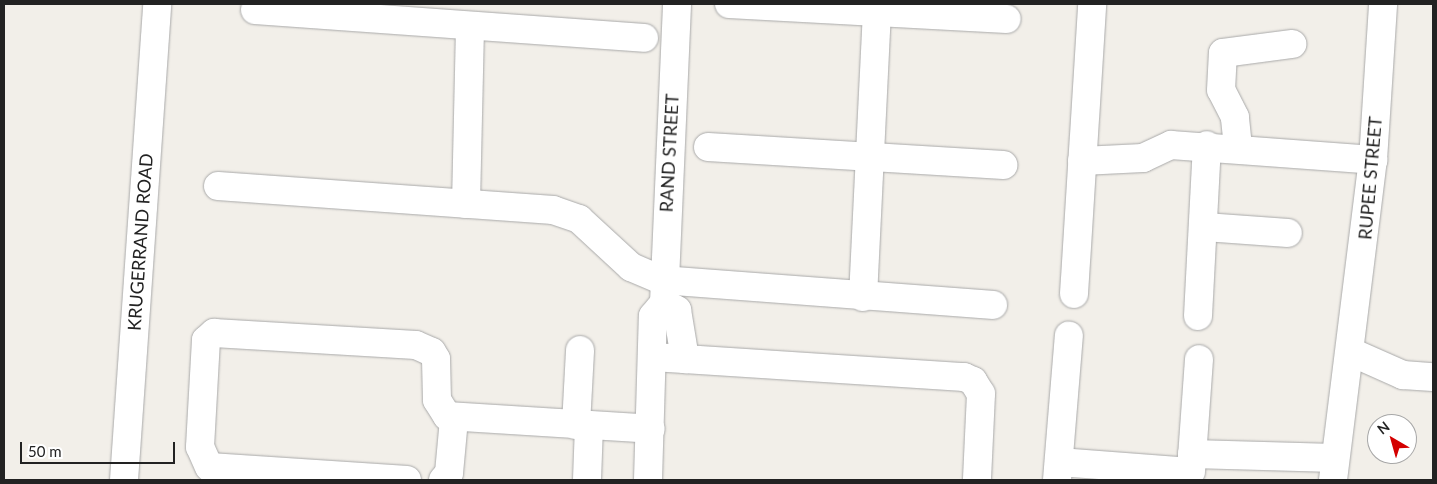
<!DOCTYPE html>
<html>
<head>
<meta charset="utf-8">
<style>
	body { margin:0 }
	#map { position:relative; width:1437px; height:484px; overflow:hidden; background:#f2efe9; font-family:Lato,sans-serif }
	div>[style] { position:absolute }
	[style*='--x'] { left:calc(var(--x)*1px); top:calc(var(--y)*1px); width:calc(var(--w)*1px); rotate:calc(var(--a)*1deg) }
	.roads { filter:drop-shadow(0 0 1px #a9a9a9) drop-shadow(0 0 1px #a9a9a9) }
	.minor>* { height:28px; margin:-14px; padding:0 14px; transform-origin:14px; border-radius:14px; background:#fff }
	span { translate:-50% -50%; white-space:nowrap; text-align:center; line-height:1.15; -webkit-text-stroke:4.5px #fff; paint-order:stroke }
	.street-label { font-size:18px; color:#222 }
	.frame { position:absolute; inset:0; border:5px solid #222; pointer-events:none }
	.north { position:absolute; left:1367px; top:414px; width:50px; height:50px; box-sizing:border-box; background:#fff; border:1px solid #a7a7a7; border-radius:50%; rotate:322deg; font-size:14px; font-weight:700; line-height:20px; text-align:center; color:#222 }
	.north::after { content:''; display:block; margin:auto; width:18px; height:22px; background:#d40000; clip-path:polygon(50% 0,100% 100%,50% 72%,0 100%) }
	.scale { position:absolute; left:20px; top:442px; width:155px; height:22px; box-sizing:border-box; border:2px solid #222; border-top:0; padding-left:6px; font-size:15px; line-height:18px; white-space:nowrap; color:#222; -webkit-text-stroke:4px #fff; paint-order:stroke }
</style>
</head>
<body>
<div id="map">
	<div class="roads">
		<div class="minor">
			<div style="--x:729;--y:4;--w:278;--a:3.1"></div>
			<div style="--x:255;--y:10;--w:390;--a:4.1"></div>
			<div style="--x:708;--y:147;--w:296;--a:3.5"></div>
			<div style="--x:1238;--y:147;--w:30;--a:-96"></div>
			<div style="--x:1235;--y:117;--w:30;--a:-117"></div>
			<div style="--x:1221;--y:90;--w:37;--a:-87"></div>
			<div style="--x:1223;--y:53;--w:70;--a:-7.4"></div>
			<div style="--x:1082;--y:161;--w:61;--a:-2.8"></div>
			<div style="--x:1143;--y:158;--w:31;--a:-25"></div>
			<div style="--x:1171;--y:145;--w:203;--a:4.2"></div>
			<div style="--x:218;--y:186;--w:336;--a:4.1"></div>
			<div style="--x:553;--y:210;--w:28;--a:19"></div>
			<div style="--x:579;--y:219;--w:71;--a:42.7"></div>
			<div style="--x:631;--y:267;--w:34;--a:23"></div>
			<div style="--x:662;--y:280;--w:332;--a:4.3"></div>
			<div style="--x:466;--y:204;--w:178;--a:-88.7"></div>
			<div style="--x:1205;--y:227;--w:83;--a:4.1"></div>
			<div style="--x:1074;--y:294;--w:291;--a:-86.4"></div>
			<div style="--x:863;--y:297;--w:285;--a:-87.2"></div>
			<div style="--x:664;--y:303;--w:299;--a:-87.5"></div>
			<div style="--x:664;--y:303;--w:15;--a:28"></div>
			<div style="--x:677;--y:310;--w:50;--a:80.7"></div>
			<div style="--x:1198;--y:316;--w:171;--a:-87"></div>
			<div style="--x:1351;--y:352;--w:57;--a:23.9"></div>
			<div style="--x:1403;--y:375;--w:30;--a:4"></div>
			<div style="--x:653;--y:357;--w:312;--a:3.7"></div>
			<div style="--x:964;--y:377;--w:10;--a:24"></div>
			<div style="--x:973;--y:381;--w:15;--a:58"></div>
			<div style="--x:981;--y:394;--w:86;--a:92.7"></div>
			<div style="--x:576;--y:425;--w:75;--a:-86.9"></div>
			<div style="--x:1192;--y:454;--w:143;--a:1.6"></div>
			<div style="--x:1059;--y:462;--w:132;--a:4.3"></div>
			<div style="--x:1191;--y:471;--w:112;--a:-85.9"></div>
			<div style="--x:124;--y:480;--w:477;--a:-86"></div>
			<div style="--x:407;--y:480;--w:198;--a:-176.2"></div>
			<div style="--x:209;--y:467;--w:22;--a:-114"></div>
			<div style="--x:200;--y:447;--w:107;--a:-86.8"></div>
			<div style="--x:206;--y:340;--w:11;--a:-41"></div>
			<div style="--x:214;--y:333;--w:202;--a:3.4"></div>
			<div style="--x:416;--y:345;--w:17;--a:24"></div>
			<div style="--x:432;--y:352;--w:8;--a:60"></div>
			<div style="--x:436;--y:359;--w:41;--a:88.6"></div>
			<div style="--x:437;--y:400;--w:19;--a:58"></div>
			<div style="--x:447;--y:416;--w:204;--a:3.6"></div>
			<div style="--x:443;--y:480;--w:9;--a:-49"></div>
			<div style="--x:449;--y:473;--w:54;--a:-84.7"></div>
			<div style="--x:587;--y:480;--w:54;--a:-87.9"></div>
			<div style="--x:648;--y:480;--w:164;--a:-88.3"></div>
			<div style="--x:653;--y:316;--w:17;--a:-50"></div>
			<div style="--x:1057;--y:480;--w:145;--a:-85.3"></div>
			<div style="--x:1333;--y:480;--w:322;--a:-82.9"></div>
			<div style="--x:1373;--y:160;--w:156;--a:-86.3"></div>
		</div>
	</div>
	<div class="street-label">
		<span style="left:669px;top:153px;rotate:-87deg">RAND STREET</span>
		<span style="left:1370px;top:178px;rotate:-85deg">RUPEE STREET</span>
		<span style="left:140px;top:242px;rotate:-86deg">KRUGERRAND ROAD</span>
	</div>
	<div class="frame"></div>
	<div class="north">N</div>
	<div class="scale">50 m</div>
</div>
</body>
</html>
